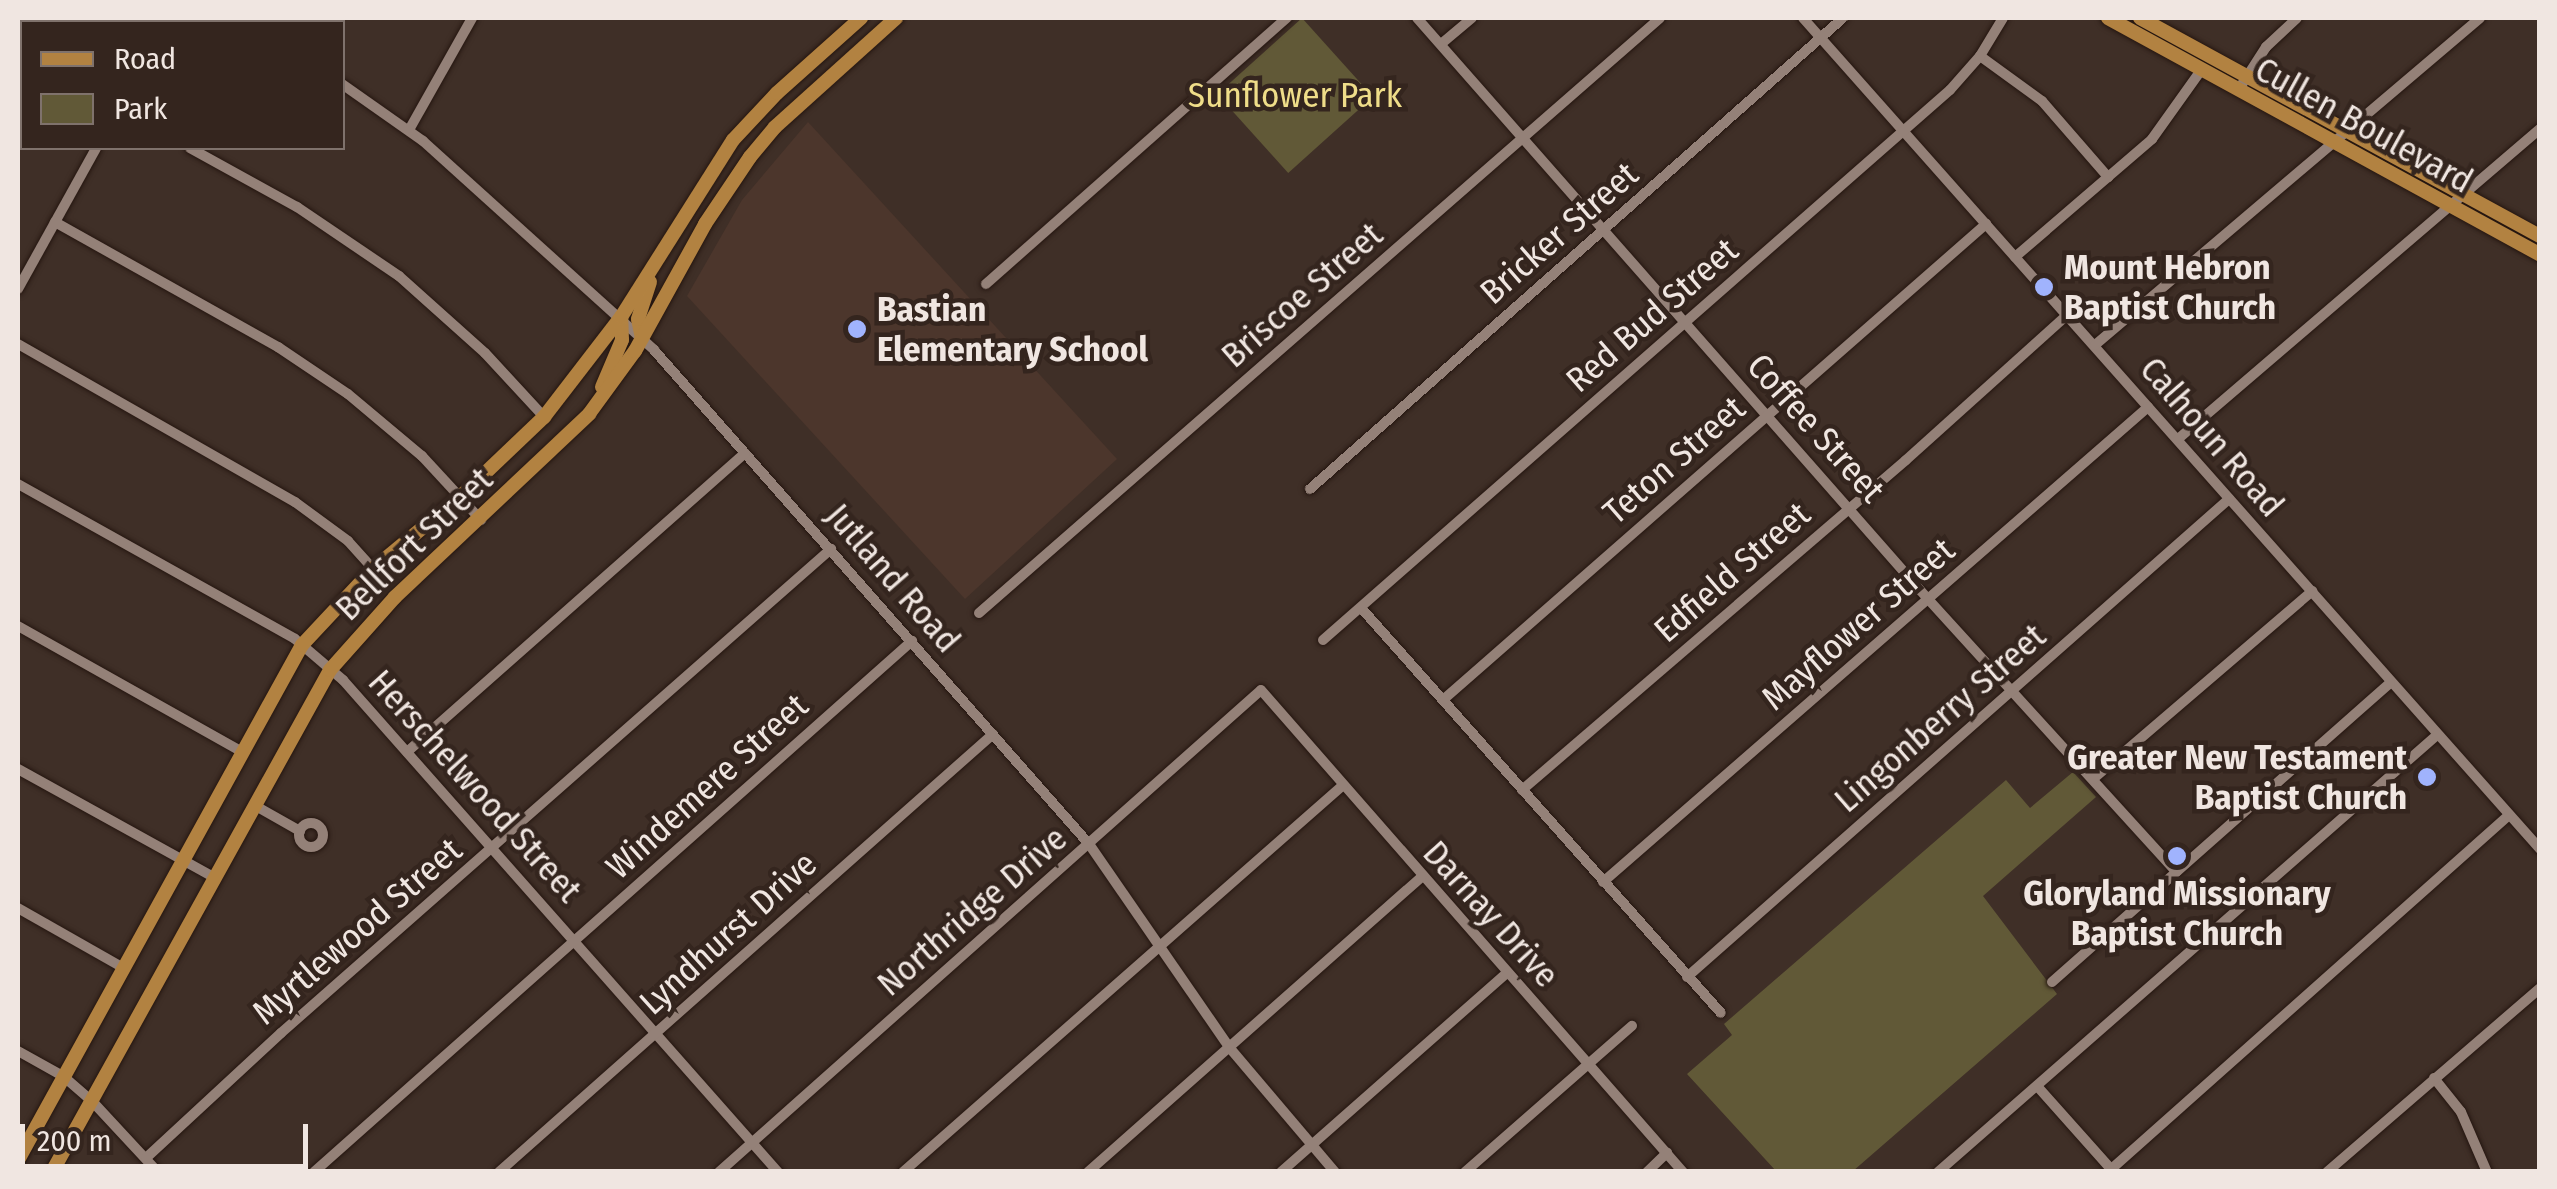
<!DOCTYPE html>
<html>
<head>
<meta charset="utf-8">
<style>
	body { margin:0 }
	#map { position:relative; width:2557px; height:1189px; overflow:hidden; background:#3f2f27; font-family:"Fira Sans Condensed",sans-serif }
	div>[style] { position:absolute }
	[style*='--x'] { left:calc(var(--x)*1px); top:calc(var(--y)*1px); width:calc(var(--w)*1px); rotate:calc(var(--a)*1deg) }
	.built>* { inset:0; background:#4c362c }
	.green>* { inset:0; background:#615937; transform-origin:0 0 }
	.roads { filter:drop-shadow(0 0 2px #251610) drop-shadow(0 0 2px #251610) }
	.minor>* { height:10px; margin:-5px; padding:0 5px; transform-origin:5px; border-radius:5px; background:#948178 }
	.minor>.ring { margin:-5px; padding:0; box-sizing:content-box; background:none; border:10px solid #948178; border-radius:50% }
	.major>* { height:14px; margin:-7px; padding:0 7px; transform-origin:7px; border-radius:7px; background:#b28241 }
	.dots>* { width:28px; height:28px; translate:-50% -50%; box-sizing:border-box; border:5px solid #34251e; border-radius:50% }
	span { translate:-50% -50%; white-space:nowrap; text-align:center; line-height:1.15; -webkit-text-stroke:9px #34251e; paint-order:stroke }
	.park-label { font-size:35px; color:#efdd89 }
	.street-label { font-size:35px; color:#f0e6e1 }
	.poi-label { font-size:35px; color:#f0e6e1; font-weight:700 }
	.left { translate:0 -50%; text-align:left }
	.right { translate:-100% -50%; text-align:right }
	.frame { position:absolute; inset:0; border:20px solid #f0e6e1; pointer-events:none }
	.legend { position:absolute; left:20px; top:20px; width:325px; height:130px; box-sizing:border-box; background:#34251e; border:2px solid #7f726c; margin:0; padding:12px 18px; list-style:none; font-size:30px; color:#f0e6e1 }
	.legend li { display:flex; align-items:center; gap:20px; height:50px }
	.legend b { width:50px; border:2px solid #7f726c }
	.scale { position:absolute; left:20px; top:1124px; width:288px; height:45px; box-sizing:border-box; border:5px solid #f0e6e1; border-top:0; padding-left:12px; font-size:30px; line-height:35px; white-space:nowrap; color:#f0e6e1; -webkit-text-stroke:8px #34251e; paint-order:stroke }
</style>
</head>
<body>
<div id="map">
	<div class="built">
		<div style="clip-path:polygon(808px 122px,1117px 459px,965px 599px,687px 296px,742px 200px)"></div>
	</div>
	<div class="green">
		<div style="left:1302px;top:18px;width:106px;height:114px;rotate:48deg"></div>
		<div style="clip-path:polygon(2073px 772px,2096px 797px,1983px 896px,2057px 994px,1853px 1171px,1776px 1171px,1687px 1074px,1732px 1035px,1724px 1024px,2006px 780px,2030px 808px)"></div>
	</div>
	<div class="roads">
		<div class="minor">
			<div style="--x:224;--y:18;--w:10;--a:24"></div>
			<div style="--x:1417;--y:18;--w:774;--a:48.67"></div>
			<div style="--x:1928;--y:599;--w:369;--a:47.7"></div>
			<div style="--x:1803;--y:18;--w:1111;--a:48.43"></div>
			<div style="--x:317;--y:22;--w:5;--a:-53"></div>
			<div style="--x:1441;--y:44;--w:40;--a:-40"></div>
			<div style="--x:1980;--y:56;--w:77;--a:36"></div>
			<div style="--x:2042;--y:101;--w:101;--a:49"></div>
			<div style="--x:342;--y:84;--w:99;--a:35.1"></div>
			<div style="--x:423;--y:141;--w:312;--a:42.1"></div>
			<div style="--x:654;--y:350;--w:658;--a:48.63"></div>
			<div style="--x:1089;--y:844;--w:247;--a:55.4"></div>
			<div style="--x:1229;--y:1047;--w:164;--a:49.7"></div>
			<div style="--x:2239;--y:89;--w:50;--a:-57.3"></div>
			<div style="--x:2266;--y:47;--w:42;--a:-43.1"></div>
			<div style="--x:409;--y:130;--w:129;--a:-60.6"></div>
			<div style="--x:190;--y:148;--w:122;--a:28.9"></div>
			<div style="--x:297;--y:207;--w:123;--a:34.1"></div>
			<div style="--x:399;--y:276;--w:115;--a:41.8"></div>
			<div style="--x:485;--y:353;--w:87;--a:47.3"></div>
			<div style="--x:55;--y:222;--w:256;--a:29.3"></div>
			<div style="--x:278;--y:347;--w:84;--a:33.9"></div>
			<div style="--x:348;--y:394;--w:97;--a:40"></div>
			<div style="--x:422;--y:456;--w:87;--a:47.3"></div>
			<div style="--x:2015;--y:257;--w:181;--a:-40.7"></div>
			<div style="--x:2152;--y:139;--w:86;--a:-54.5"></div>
			<div style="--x:986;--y:284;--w:402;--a:-41.5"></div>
			<div style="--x:18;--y:289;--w:161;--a:-61"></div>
			<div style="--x:18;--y:344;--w:319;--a:29.7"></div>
			<div style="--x:295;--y:502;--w:66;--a:36.3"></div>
			<div style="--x:348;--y:541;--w:38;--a:48"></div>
			<div style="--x:2095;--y:345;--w:505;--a:-40.34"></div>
			<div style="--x:2178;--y:439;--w:477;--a:-40.6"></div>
			<div style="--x:18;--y:484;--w:317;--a:29.2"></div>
			<div style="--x:295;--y:639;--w:63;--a:40.5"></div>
			<div style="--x:343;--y:680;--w:657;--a:48.52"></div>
			<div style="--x:1310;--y:489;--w:711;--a:-41.47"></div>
			<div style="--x:1362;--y:609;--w:540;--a:48.38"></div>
			<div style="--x:979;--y:613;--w:904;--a:-41.14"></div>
			<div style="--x:18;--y:626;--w:256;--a:29.3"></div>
			<div style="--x:1323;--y:640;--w:834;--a:-41.26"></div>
			<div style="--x:1950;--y:90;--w:45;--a:-48.6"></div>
			<div style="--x:1980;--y:56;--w:44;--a:-58.8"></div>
			<div style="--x:1444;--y:699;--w:721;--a:-41.23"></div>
			<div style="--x:407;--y:752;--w:451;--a:-41.5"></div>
			<div style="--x:18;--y:769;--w:224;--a:28.9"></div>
			<div style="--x:2093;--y:779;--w:289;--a:-40.6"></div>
			<div style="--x:1522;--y:790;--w:506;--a:-40.67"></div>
			<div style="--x:1906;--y:460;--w:217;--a:-42"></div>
			<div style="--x:254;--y:805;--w:53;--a:29.5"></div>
			<div class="ring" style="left:299px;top:823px;width:14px;height:14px"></div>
			<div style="--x:1603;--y:882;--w:723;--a:-41.07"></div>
			<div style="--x:18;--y:908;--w:120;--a:29.6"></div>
			<div style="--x:1687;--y:977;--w:723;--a:-41.41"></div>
			<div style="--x:2052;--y:982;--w:451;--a:-41.5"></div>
			<div style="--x:18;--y:1051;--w:51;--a:29.1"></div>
			<div style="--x:63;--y:1076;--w:37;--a:41"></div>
			<div style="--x:91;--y:1100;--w:98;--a:47.1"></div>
			<div style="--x:2434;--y:1078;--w:43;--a:51.5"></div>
			<div style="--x:2461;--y:1112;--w:65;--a:66.6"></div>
			<div style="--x:2037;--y:1086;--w:111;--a:48.3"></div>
			<div style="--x:146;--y:1158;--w:184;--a:-42.8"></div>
			<div style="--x:281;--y:1033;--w:733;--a:-41.35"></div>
			<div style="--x:314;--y:1172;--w:800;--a:-41.6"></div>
			<div style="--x:499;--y:1172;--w:660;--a:-41.56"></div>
			<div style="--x:719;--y:1172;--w:725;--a:-41.65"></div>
			<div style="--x:1261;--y:690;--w:641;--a:48.8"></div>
			<div style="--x:903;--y:1172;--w:585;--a:-41.32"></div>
			<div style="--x:1088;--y:1172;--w:445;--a:-41.5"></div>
			<div style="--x:1281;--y:1172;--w:301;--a:-41.4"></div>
			<div style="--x:1465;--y:1172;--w:222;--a:-41.2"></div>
			<div style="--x:1647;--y:1172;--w:28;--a:-44"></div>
			<div style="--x:1938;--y:1172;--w:663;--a:-41.21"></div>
			<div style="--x:2108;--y:1172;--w:535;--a:-41.67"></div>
			<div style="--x:2327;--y:1172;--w:281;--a:-40.8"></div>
		</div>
		<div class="major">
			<div style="--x:2108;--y:18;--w:493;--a:28.7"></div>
			<div style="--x:2140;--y:18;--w:456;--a:28.6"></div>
			<div style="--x:642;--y:338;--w:19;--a:-102"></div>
			<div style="--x:638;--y:319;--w:39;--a:-72"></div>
			<div style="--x:602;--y:387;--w:51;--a:-66.9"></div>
			<div style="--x:622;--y:340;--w:23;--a:-92"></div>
			<div style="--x:18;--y:1160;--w:588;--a:-61.13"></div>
			<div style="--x:302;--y:645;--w:104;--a:-46.9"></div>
			<div style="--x:373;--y:569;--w:114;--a:-39.7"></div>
			<div style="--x:461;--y:496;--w:115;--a:-43.6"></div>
			<div style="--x:544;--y:417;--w:126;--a:-52.4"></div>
			<div style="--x:621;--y:317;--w:209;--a:-57.7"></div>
			<div style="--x:733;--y:140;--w:64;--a:-46.9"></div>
			<div style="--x:777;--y:93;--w:113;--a:-41.8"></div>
			<div style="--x:52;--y:1172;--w:574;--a:-61.02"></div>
			<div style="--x:330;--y:670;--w:98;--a:-48.3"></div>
			<div style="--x:395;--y:597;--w:267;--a:-43.3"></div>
			<div style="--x:589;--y:414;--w:78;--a:-53.9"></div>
			<div style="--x:635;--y:351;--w:145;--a:-61.1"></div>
			<div style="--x:705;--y:224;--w:81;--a:-56.1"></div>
			<div style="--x:750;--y:157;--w:39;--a:-50"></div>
			<div style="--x:775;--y:127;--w:163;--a:-42"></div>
		</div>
	</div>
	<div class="dots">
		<div style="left:2044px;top:287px;background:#a0b3fd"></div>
		<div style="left:857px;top:329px;background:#a0b3fd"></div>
		<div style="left:2427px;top:777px;background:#a0b3fd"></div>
		<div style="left:2177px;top:856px;background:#a0b3fd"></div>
	</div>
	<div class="park-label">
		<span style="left:1295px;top:95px">Sunflower Park</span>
	</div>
	<div class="street-label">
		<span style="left:2364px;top:125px;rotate:29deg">Cullen Boulevard</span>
		<span style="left:1559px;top:233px;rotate:-41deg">Bricker Street</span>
		<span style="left:1302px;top:295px;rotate:-41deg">Briscoe Street</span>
		<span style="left:1652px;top:315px;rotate:-41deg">Red Bud Street</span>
		<span style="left:1816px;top:428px;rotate:48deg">Coffee Street</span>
		<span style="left:2212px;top:437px;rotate:49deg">Calhoun Road</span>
		<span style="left:1674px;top:460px;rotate:-41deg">Teton Street</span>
		<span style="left:414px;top:544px;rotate:-44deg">Bellfort Street</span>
		<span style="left:1732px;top:572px;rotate:-41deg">Edfield Street</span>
		<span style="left:893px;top:578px;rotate:49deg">Jutland Road</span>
		<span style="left:1858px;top:624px;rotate:-41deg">Mayflower Street</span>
		<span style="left:1940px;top:718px;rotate:-41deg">Lingonberry Street</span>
		<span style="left:475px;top:786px;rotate:48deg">Herschelwood Street</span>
		<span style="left:707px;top:786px;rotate:-42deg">Windemere Street</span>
		<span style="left:972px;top:911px;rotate:-41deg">Northridge Drive</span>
		<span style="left:1491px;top:914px;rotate:48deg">Darnay Drive</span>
		<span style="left:357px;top:931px;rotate:-41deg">Myrtlewood Street</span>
		<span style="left:728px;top:933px;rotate:-42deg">Lyndhurst Drive</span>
	</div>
	<div class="poi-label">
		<span class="left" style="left:2064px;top:287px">Mount Hebron<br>Baptist Church</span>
		<span class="left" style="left:877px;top:329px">Bastian<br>Elementary School</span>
		<span class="right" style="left:2407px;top:777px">Greater New Testament<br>Baptist Church</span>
		<span style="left:2177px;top:913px">Gloryland Missionary<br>Baptist Church</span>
	</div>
	<div class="frame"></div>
	<ul class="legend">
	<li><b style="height:12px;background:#b28241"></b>Road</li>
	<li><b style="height:28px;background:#615937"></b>Park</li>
	</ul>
	<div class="scale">200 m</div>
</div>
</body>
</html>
